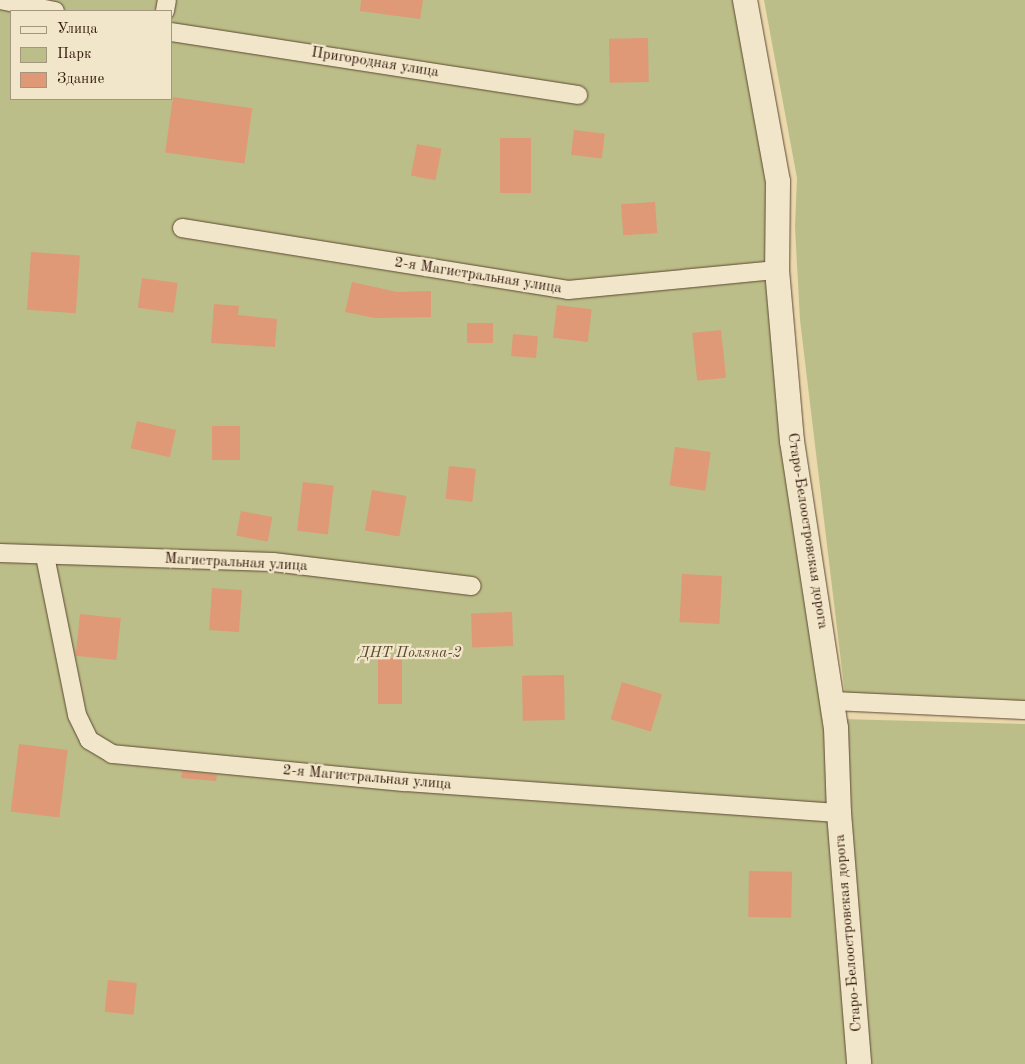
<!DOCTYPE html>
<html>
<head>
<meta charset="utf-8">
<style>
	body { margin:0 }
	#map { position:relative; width:1025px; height:1064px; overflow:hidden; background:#ebd9ad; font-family:"Old Standard TT",serif }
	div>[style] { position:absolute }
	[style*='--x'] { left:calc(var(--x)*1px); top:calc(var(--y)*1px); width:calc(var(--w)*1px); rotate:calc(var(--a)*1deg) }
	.green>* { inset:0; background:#bbbe88 }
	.building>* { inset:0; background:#df9977; transform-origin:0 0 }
	.roads { filter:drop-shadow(0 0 1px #604834) drop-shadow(0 0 1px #604834) }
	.street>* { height:18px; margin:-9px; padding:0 9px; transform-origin:9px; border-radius:9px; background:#f2e6ca }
	.secondary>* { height:24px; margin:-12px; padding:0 12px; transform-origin:12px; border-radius:12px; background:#f2e6ca }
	span { translate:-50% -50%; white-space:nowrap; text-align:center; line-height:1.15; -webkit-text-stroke:4.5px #f2e6ca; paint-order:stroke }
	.street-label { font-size:15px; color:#32180b }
	.park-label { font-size:15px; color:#5b4a30; font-style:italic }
	.legend { position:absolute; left:10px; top:10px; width:162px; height:90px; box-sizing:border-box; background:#f2e6ca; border:1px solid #a5947e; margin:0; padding:6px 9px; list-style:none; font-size:15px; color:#32180b }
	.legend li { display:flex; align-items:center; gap:10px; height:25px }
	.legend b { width:25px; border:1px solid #a5947e }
</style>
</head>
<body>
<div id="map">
	<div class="green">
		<div style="clip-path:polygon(evenodd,0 0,744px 0,841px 719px,1025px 724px,1025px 1064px,0 1064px,0 0,11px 11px,171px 11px,171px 99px,11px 99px,11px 11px)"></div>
		<div style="clip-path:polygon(764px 0,1025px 0,1025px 705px,845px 695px,800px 320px,795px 227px,797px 178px)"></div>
	</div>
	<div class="building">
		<div style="clip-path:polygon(361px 0,423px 0,420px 19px,360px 11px)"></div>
		<div style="left:648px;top:38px;width:44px;height:39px;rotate:89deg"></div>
		<div style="left:173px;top:97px;width:80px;height:56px;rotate:8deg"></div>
		<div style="left:574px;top:130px;width:31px;height:25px;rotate:7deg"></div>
		<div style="left:500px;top:138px;width:31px;height:55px"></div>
		<div style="left:417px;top:144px;width:25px;height:32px;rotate:11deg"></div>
		<div style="left:655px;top:202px;width:31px;height:34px;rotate:86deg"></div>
		<div style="left:31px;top:252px;width:49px;height:58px;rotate:4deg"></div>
		<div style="left:142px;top:278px;width:36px;height:30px;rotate:8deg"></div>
		<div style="clip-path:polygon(352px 282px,397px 292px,431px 291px,431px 317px,375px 318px,345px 312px)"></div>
		<div style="clip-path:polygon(214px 304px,239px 306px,238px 315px,277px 319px,275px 347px,211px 343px)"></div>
		<div style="left:557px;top:305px;width:35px;height:33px;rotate:7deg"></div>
		<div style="left:467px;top:323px;width:26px;height:20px"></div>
		<div style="left:721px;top:330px;width:48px;height:29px;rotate:84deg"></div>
		<div style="left:513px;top:334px;width:25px;height:22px;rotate:5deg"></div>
		<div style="left:137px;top:421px;width:40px;height:28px;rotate:13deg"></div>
		<div style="left:212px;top:426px;width:28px;height:34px"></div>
		<div style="left:675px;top:447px;width:36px;height:39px;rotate:8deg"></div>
		<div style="left:449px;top:466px;width:27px;height:33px;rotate:6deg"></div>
		<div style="left:303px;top:482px;width:31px;height:49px;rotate:7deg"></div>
		<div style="left:372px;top:490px;width:35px;height:41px;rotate:10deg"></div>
		<div style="left:241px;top:511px;width:32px;height:25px;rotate:11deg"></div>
		<div style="left:682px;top:574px;width:40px;height:48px;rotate:3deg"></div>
		<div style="left:212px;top:588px;width:30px;height:42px;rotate:4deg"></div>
		<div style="left:512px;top:612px;width:34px;height:41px;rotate:88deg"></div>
		<div style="left:80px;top:614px;width:41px;height:42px;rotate:6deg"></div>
		<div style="left:378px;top:658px;width:24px;height:46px"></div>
		<div style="left:564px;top:675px;width:45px;height:42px;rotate:89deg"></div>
		<div style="left:622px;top:682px;width:42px;height:39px;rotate:17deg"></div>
		<div style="left:19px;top:744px;width:49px;height:68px;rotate:7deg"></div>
		<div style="clip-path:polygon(182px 771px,217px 775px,216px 781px,181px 778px)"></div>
		<div style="left:749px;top:871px;width:43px;height:46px;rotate:1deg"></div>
		<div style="left:108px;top:980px;width:29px;height:32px;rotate:6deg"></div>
	</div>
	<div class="roads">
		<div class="street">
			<div style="--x:0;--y:0;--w:56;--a:11.3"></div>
			<div style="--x:165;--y:11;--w:11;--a:-80"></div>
			<div style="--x:171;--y:32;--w:412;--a:8.8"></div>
			<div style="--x:182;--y:228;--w:391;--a:9.1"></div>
			<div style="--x:568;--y:290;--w:210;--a:-5.5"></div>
			<div style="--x:0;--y:553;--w:273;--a:1.9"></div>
			<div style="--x:273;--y:562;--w:200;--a:6.9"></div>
			<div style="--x:45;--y:556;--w:162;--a:78.6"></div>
			<div style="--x:77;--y:715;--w:28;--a:64"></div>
			<div style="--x:89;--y:740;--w:27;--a:31"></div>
			<div style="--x:112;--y:754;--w:294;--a:5.5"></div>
			<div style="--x:405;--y:782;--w:435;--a:4.1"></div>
			<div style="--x:832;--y:701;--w:193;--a:2.7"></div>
		</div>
		<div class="secondary">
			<div style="--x:745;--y:0;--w:184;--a:79.7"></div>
			<div style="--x:778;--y:181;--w:89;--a:90.6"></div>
			<div style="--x:777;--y:270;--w:172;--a:85"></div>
			<div style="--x:792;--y:441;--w:290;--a:81.3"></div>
			<div style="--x:836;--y:728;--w:85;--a:88"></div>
			<div style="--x:839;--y:813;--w:252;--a:85.4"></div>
		</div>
	</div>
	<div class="street-label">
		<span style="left:375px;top:63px;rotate:9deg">Пригородная улица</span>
		<span style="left:478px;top:276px;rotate:9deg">2-я Магистральная улица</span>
		<span style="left:807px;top:531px;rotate:81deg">Старо-Белоостровская дорога</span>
		<span style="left:236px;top:563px;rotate:3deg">Магистральная улица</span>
		<span style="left:367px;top:778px;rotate:5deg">2-я Магистральная улица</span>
		<span style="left:849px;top:933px;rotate:-95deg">Старо-Белоостровская дорога</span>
	</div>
	<div class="park-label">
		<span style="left:410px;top:654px">ДНТ Поляна-2</span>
	</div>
	<ul class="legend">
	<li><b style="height:6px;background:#f2e6ca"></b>Улица</li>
	<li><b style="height:14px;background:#bbbe88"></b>Парк</li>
	<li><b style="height:14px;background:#df9977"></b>Здание</li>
	</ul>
</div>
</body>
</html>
